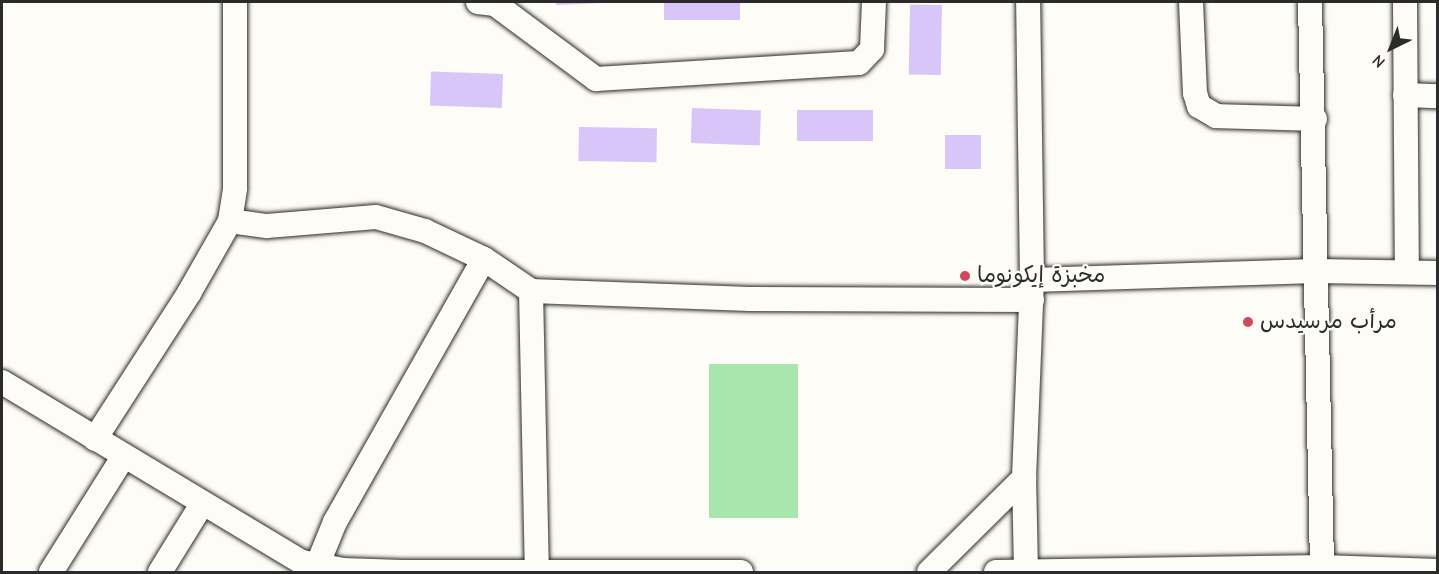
<!DOCTYPE html>
<html>
<head>
<meta charset="utf-8">
<style>
	body { margin:0 }
	#map { position:relative; width:1439px; height:574px; overflow:hidden; background:#fdfcf7; font-family:"Comic Neue","Playpen Sans Arabic",sans-serif }
	div>[style] { position:absolute }
	[style*='--x'] { left:calc(var(--x)*1px); top:calc(var(--y)*1px); width:calc(var(--w)*1px); rotate:calc(var(--a)*1deg) }
	.green>* { inset:0; background:#a9e6ad; transform-origin:0 0 }
	.building>* { inset:0; background:#d7c6f7; transform-origin:0 0 }
	.roads { filter:drop-shadow(0 0 2px #2b2b2b) drop-shadow(0 0 2px #2b2b2b) }
	.minor>* { height:24px; margin:-12px; padding:0 12px; transform-origin:12px; border-radius:12px; background:#fdfcf7 }
	.dots>* { width:16px; height:16px; translate:-50% -50%; box-sizing:border-box; border:3px solid #fdfcf7; border-radius:50% }
	span { translate:-50% -50%; white-space:nowrap; text-align:center; line-height:1.15; -webkit-text-stroke:4.5px #fdfcf7; paint-order:stroke }
	.poi-label { font-size:22px; color:#2b2b2b }
	.left { translate:0 -50%; text-align:left }
	.frame { position:absolute; inset:0; border:3px solid #2b2b2b; pointer-events:none }
	.north { position:absolute; left:1361px; top:18px; width:60px; height:60px; -webkit-text-stroke:4px #fdfcf7; paint-order:stroke; rotate:223deg; font-size:16px; font-weight:700; line-height:24px; text-align:center; color:#2b2b2b }
	.north::after { content:''; display:block; margin:auto; width:21px; height:27px; background:#2b2b2b; clip-path:polygon(50% 0,100% 100%,50% 72%,0 100%) }
</style>
</head>
<body>
<div id="map">
	<div class="green">
		<div style="left:709px;top:364px;width:89px;height:154px"></div>
	</div>
	<div class="building">
		<div style="clip-path:polygon(556px 2px,624px 2px,556px 5px)"></div>
		<div style="left:664px;top:2px;width:76px;height:18px"></div>
		<div style="left:942px;top:5px;width:70px;height:32px;rotate:91deg"></div>
		<div style="left:503px;top:74px;width:34px;height:72px;rotate:92deg"></div>
		<div style="left:692px;top:108px;width:69px;height:35px;rotate:2deg"></div>
		<div style="left:797px;top:110px;width:76px;height:31px"></div>
		<div style="left:579px;top:127px;width:78px;height:34px;rotate:1deg"></div>
		<div style="left:945px;top:135px;width:36px;height:34px"></div>
	</div>
	<div class="roads">
		<div class="minor">
			<div style="--x:478;--y:2;--w:17;--a:7"></div>
			<div style="--x:495;--y:4;--w:126;--a:36.6"></div>
			<div style="--x:596;--y:79;--w:263;--a:-3.5"></div>
			<div style="--x:859;--y:63;--w:19;--a:-47"></div>
			<div style="--x:872;--y:49;--w:47;--a:-87.6"></div>
			<div style="--x:1191;--y:2;--w:91;--a:87.5"></div>
			<div style="--x:1195;--y:93;--w:14;--a:73"></div>
			<div style="--x:1199;--y:106;--w:20;--a:30"></div>
			<div style="--x:1216;--y:116;--w:99;--a:1.7"></div>
			<div style="--x:1310;--y:2;--w:565;--a:88.78"></div>
			<div style="--x:1405;--y:2;--w:270;--a:89.6"></div>
			<div style="--x:1405;--y:95;--w:33;--a:2"></div>
			<div style="--x:230;--y:221;--w:37;--a:8"></div>
			<div style="--x:267;--y:226;--w:109;--a:-4.7"></div>
			<div style="--x:376;--y:217;--w:51;--a:15.9"></div>
			<div style="--x:425;--y:231;--w:65;--a:25.4"></div>
			<div style="--x:484;--y:259;--w:57;--a:34.2"></div>
			<div style="--x:531;--y:291;--w:279;--a:88.8"></div>
			<div style="--x:1032;--y:280;--w:284;--a:-1.8"></div>
			<div style="--x:1316;--y:271;--w:122;--a:0.9"></div>
			<div style="--x:531;--y:291;--w:219;--a:2.1"></div>
			<div style="--x:750;--y:299;--w:282;--a:0.2"></div>
			<div style="--x:2;--y:382;--w:350;--a:31"></div>
			<div style="--x:302;--y:562;--w:42;--a:11"></div>
			<div style="--x:343;--y:570;--w:59;--a:1.9"></div>
			<div style="--x:402;--y:572;--w:339;--a:0"></div>
			<div style="--x:95;--y:439;--w:174;--a:-57.2"></div>
			<div style="--x:189;--y:293;--w:83;--a:-60.3"></div>
			<div style="--x:230;--y:221;--w:33;--a:-81"></div>
			<div style="--x:235;--y:188;--w:186;--a:-90"></div>
			<div style="--x:317;--y:566;--w:48;--a:-67.8"></div>
			<div style="--x:335;--y:522;--w:302;--a:-60.5"></div>
			<div style="--x:1026;--y:571;--w:93;--a:-91.2"></div>
			<div style="--x:1024;--y:478;--w:198;--a:-87.7"></div>
			<div style="--x:1032;--y:280;--w:278;--a:-90.8"></div>
			<div style="--x:51;--y:572;--w:136;--a:-57.9"></div>
			<div style="--x:160;--y:572;--w:80;--a:-58.3"></div>
			<div style="--x:929;--y:572;--w:134;--a:-44.7"></div>
			<div style="--x:996;--y:572;--w:326;--a:-0.9"></div>
			<div style="--x:1322;--y:567;--w:116;--a:2"></div>
		</div>
	</div>
	<div class="dots">
		<div style="left:965px;top:276px;background:#d1495b"></div>
		<div style="left:1248px;top:322px;background:#d1495b"></div>
	</div>
	<div class="poi-label">
		<span class="left" style="left:977px;top:276px">مخبزة إيكونوما</span>
		<span class="left" style="left:1260px;top:322px">مرأب مرسيدس</span>
	</div>
	<div class="frame"></div>
	<div class="north">N</div>
</div>
</body>
</html>
